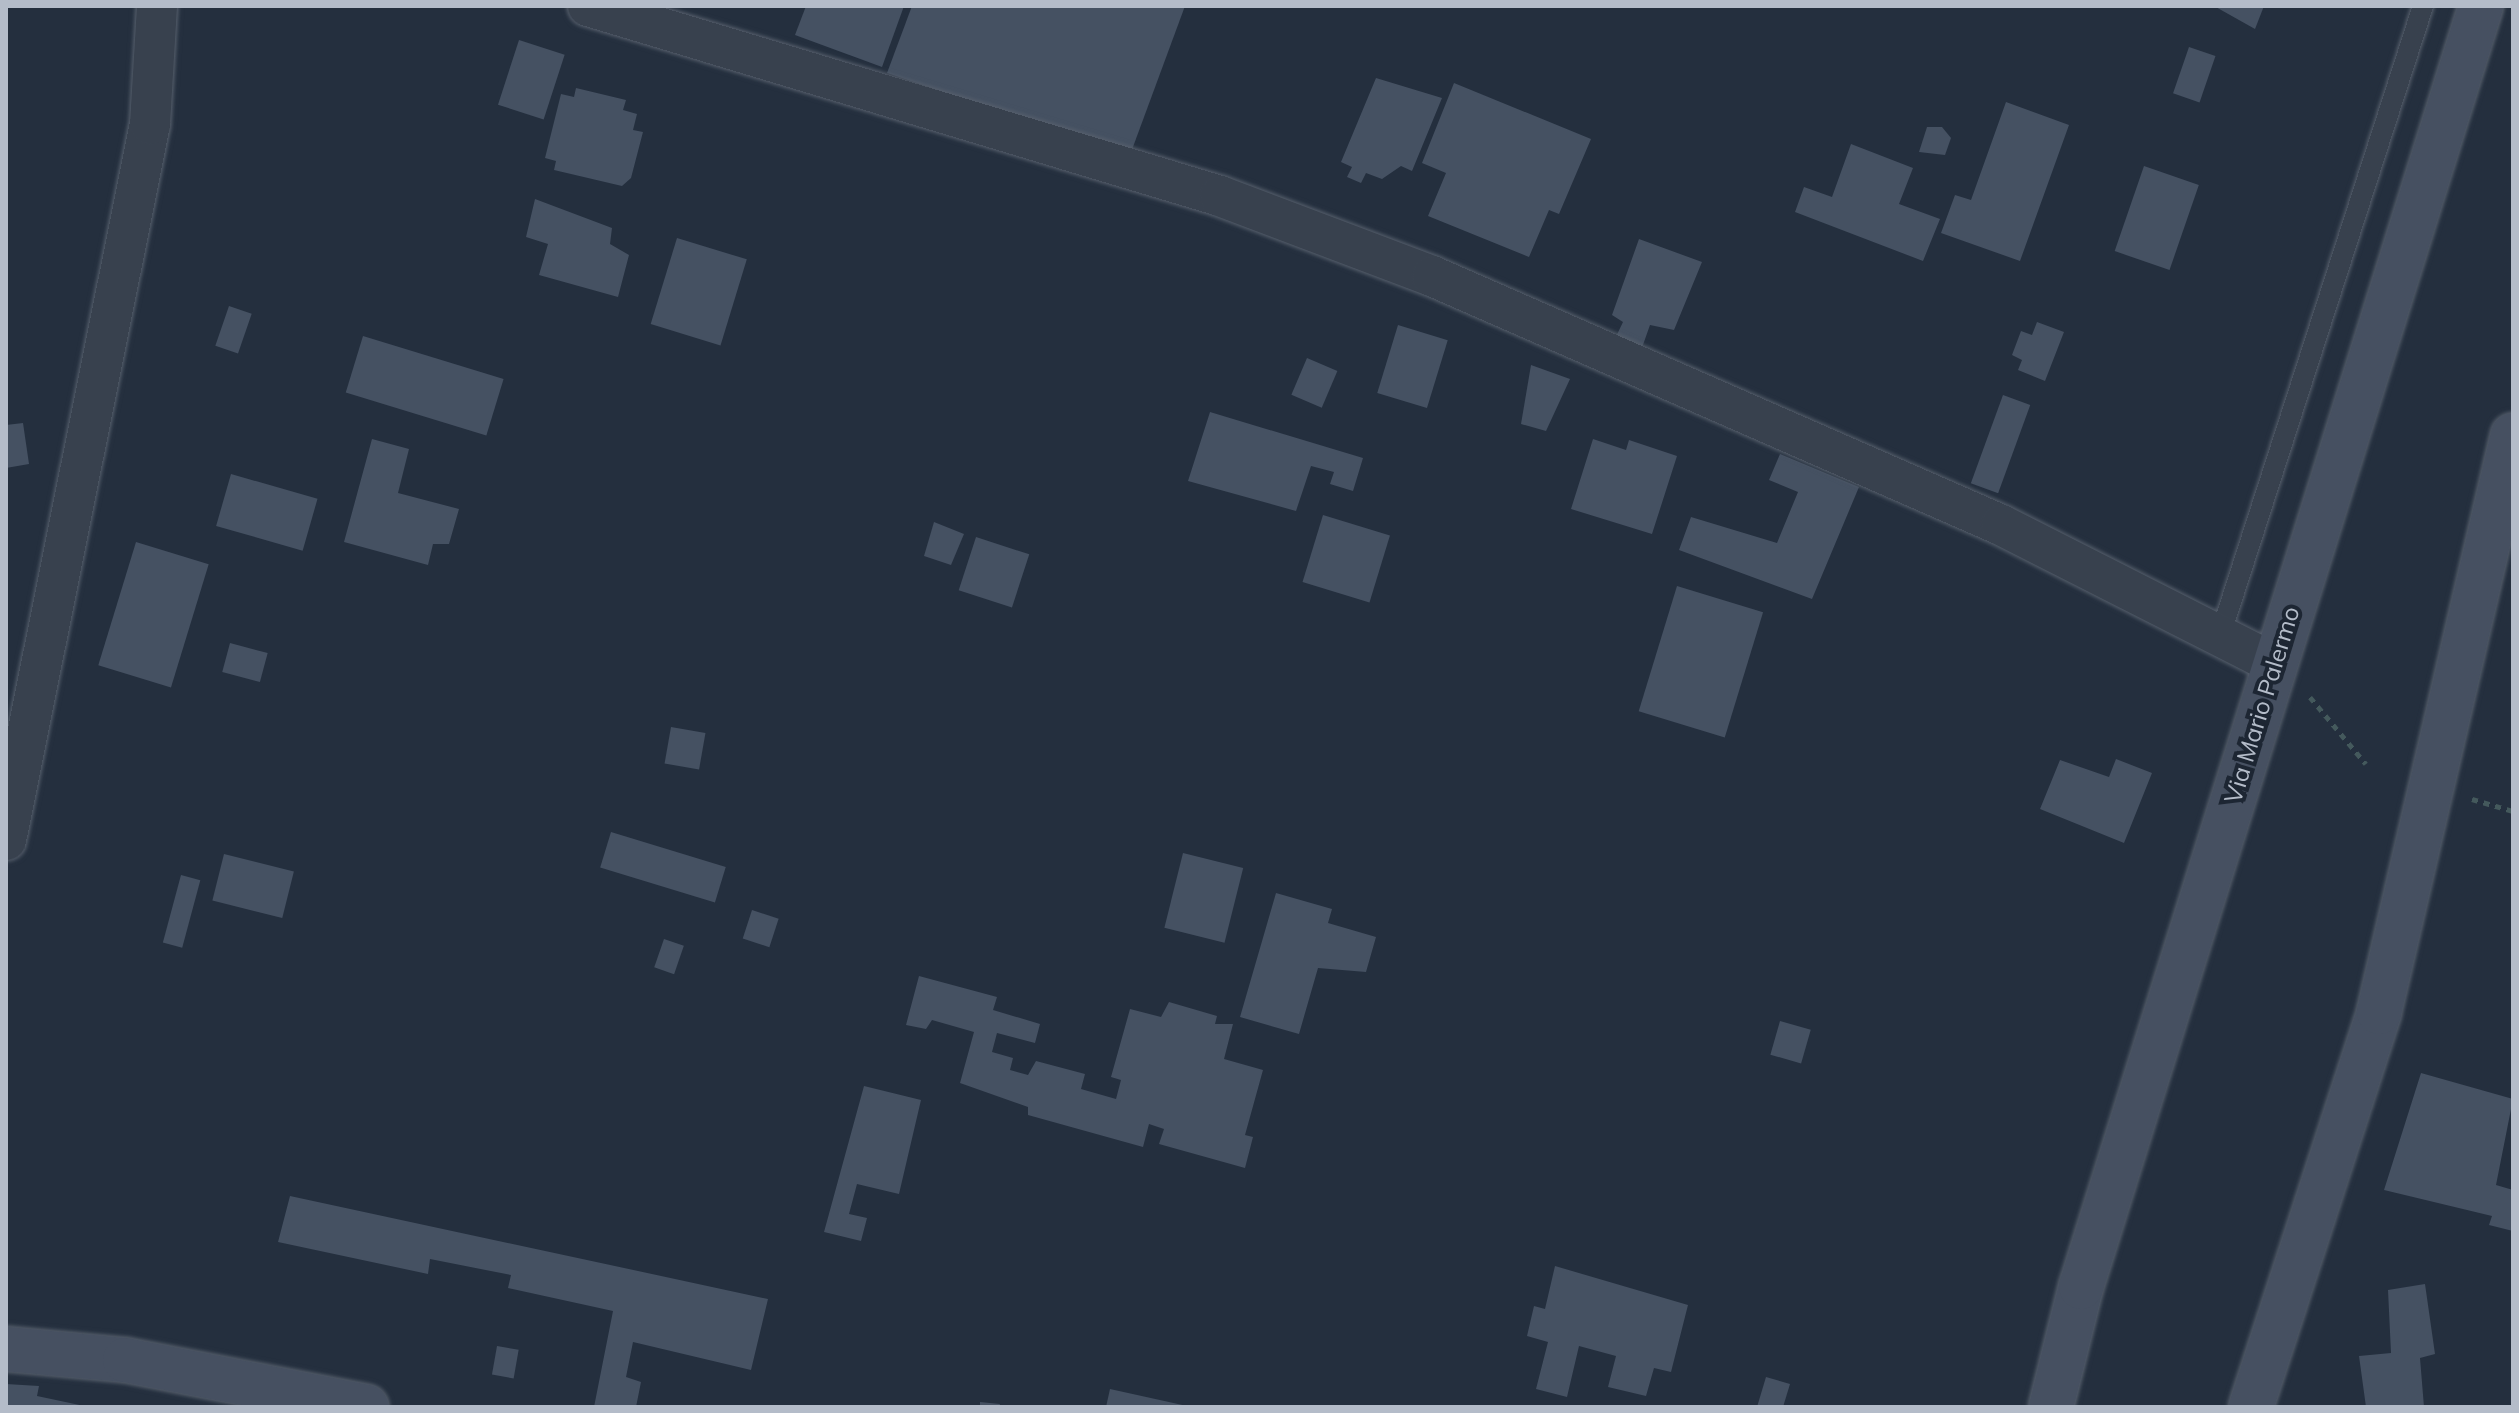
<!DOCTYPE html>
<html>
<head>
<meta charset="utf-8">
<style>
	body { margin:0 }
	#map { position:relative; width:2519px; height:1413px; overflow:hidden; background:#242f3e; font-family:Mulish,sans-serif }
	div>[style] { position:absolute }
	[style*='--x'] { left:calc(var(--x)*1px); top:calc(var(--y)*1px); width:calc(var(--w)*1px); rotate:calc(var(--a)*1deg) }
	.building>* { inset:0; background:#455162; transform-origin:0 0 }
	.path>* { height:5px; margin-top:-2.5px; transform-origin:0; background:repeating-linear-gradient(90deg,#44595c 0 6px,transparent 0 12px) }
	.roads { filter:drop-shadow(0 0 2px #565f6c) drop-shadow(0 0 2px #565f6c) }
	.lane>* { height:20px; margin:-10px; padding:0 10px; transform-origin:10px; border-radius:10px; background:#38414e }
	.street>* { height:40px; margin:-20px; padding:0 20px; transform-origin:20px; border-radius:20px; background:#38414e }
	.secondary>* { height:44px; margin:-22px; padding:0 22px; transform-origin:22px; border-radius:22px; background:#465061 }
	span { translate:-50% -50%; white-space:nowrap; text-align:center; line-height:1.15; -webkit-text-stroke:8px #1d2633; paint-order:stroke }
	.street-label { font-size:24px; color:#b4bcc9 }
	.frame { position:absolute; inset:0; border:8px solid #b4bcc9; pointer-events:none }
</style>
</head>
<body>
<div id="map">
	<div class="building">
		<div style="clip-path:polygon(806px 6px,904px 6px,882px 67px,795px 35px)"></div>
		<div style="clip-path:polygon(912px 6px,1185px 6px,1130px 155px,887px 73px)"></div>
		<div style="clip-path:polygon(2214px 6px,2264px 6px,2255px 29px)"></div>
		<div style="left:519px;top:40px;width:48px;height:68px;rotate:18deg"></div>
		<div style="left:2189px;top:47px;width:28px;height:49px;rotate:19deg"></div>
		<div style="clip-path:polygon(1376px 78px,1442px 98px,1412px 171px,1401px 166px,1382px 179px,1366px 173px,1361px 183px,1347px 177px,1352px 167px,1341px 162px)"></div>
		<div style="clip-path:polygon(1454px 83px,1591px 139px,1559px 214px,1549px 210px,1529px 257px,1428px 216px,1446px 173px,1422px 163px)"></div>
		<div style="clip-path:polygon(576px 88px,626px 100px,623px 110px,637px 114px,633px 130px,643px 132px,631px 178px,622px 186px,554px 170px,556px 161px,545px 158px,561px 94px,574px 97px)"></div>
		<div style="clip-path:polygon(2006px 102px,2069px 125px,2020px 261px,1941px 233px,1955px 195px,1971px 200px)"></div>
		<div style="clip-path:polygon(1927px 127px,1942px 127px,1951px 138px,1945px 155px,1919px 152px)"></div>
		<div style="clip-path:polygon(1851px 144px,1913px 168px,1899px 204px,1940px 219px,1923px 261px,1795px 212px,1804px 187px,1832px 197px)"></div>
		<div style="left:2144px;top:166px;width:58px;height:90px;rotate:19deg"></div>
		<div style="clip-path:polygon(535px 199px,612px 228px,610px 244px,629px 255px,618px 297px,539px 275px,548px 244px,526px 237px)"></div>
		<div style="left:677px;top:238px;width:73px;height:90px;rotate:17deg"></div>
		<div style="clip-path:polygon(1639px 239px,1702px 262px,1674px 330px,1650px 325px,1638px 359px,1612px 345px,1623px 322px,1612px 315px)"></div>
		<div style="left:229px;top:306px;width:24px;height:42px;rotate:19deg"></div>
		<div style="clip-path:polygon(2037px 322px,2064px 332px,2045px 381px,2018px 370px,2022px 360px,2012px 355px,2021px 331px,2032px 335px)"></div>
		<div style="left:1398px;top:325px;width:52px;height:71px;rotate:17deg"></div>
		<div style="left:363px;top:336px;width:147px;height:59px;rotate:17deg"></div>
		<div style="left:1307px;top:358px;width:33px;height:40px;rotate:23deg"></div>
		<div style="clip-path:polygon(1531px 365px,1570px 379px,1546px 431px,1521px 424px)"></div>
		<div style="left:2003px;top:395px;width:29px;height:94px;rotate:20deg"></div>
		<div style="clip-path:polygon(1210px 412px,1363px 458px,1353px 491px,1330px 484px,1334px 472px,1311px 466px,1296px 511px,1188px 481px)"></div>
		<div style="clip-path:polygon(23px 423px,29px 464px,6px 468px,6px 425px)"></div>
		<div style="clip-path:polygon(372px 439px,409px 449px,398px 493px,459px 509px,449px 544px,433px 544px,428px 565px,344px 542px)"></div>
		<div style="clip-path:polygon(1593px 439px,1626px 450px,1629px 440px,1677px 456px,1652px 534px,1571px 509px)"></div>
		<div style="clip-path:polygon(1780px 454px,1859px 487px,1812px 599px,1679px 550px,1691px 517px,1777px 543px,1798px 492px,1769px 480px)"></div>
		<div style="left:231px;top:474px;width:90px;height:54px;rotate:16deg"></div>
		<div style="left:1323px;top:515px;width:70px;height:70px;rotate:17deg"></div>
		<div style="clip-path:polygon(934px 522px,964px 534px,951px 565px,924px 556px)"></div>
		<div style="left:976px;top:537px;width:56px;height:56px;rotate:18deg"></div>
		<div style="left:136px;top:542px;width:76px;height:129px;rotate:17deg"></div>
		<div style="left:1677px;top:586px;width:90px;height:131px;rotate:17deg"></div>
		<div style="left:230px;top:643px;width:39px;height:30px;rotate:15deg"></div>
		<div style="left:671px;top:727px;width:35px;height:37px;rotate:10deg"></div>
		<div style="clip-path:polygon(2116px 759px,2152px 773px,2124px 843px,2040px 809px,2060px 760px,2109px 777px)"></div>
		<div style="left:611px;top:832px;width:120px;height:37px;rotate:17deg"></div>
		<div style="left:1183px;top:853px;width:62px;height:77px;rotate:14deg"></div>
		<div style="left:224px;top:854px;width:72px;height:48px;rotate:14deg"></div>
		<div style="left:181px;top:875px;width:20px;height:70px;rotate:15deg"></div>
		<div style="clip-path:polygon(1276px 893px,1332px 909px,1328px 923px,1376px 937px,1366px 972px,1318px 968px,1299px 1034px,1240px 1017px)"></div>
		<div style="left:752px;top:910px;width:28px;height:30px;rotate:18deg"></div>
		<div style="left:664px;top:939px;width:21px;height:30px;rotate:19deg"></div>
		<div style="clip-path:polygon(919px 976px,997px 997px,993px 1010px,1040px 1024px,1035px 1043px,997px 1033px,992px 1052px,1013px 1058px,1010px 1070px,1028px 1075px,1036px 1061px,1085px 1074px,1081px 1089px,1116px 1099px,1121px 1080px,1111px 1077px,1130px 1009px,1161px 1017px,1169px 1002px,1217px 1016px,1215px 1024px,1233px 1024px,1224px 1059px,1263px 1070px,1245px 1135px,1253px 1137px,1245px 1168px,1159px 1144px,1164px 1129px,1149px 1124px,1143px 1147px,1028px 1115px,1028px 1107px,960px 1083px,974px 1032px,932px 1020px,926px 1029px,906px 1025px)"></div>
		<div style="left:1780px;top:1021px;width:32px;height:35px;rotate:16deg"></div>
		<div style="clip-path:polygon(2421px 1073px,2513px 1099px,2496px 1185px,2513px 1190px,2513px 1231px,2489px 1225px,2492px 1216px,2384px 1190px)"></div>
		<div style="clip-path:polygon(864px 1086px,921px 1100px,899px 1194px,857px 1184px,849px 1214px,867px 1218px,861px 1241px,824px 1232px)"></div>
		<div style="clip-path:polygon(290px 1196px,768px 1299px,751px 1370px,633px 1342px,626px 1377px,641px 1382px,636px 1407px,594px 1407px,613px 1311px,508px 1288px,511px 1275px,430px 1259px,428px 1274px,278px 1242px)"></div>
		<div style="clip-path:polygon(1555px 1266px,1688px 1305px,1671px 1372px,1654px 1368px,1646px 1396px,1608px 1387px,1616px 1356px,1579px 1346px,1567px 1397px,1536px 1389px,1548px 1342px,1527px 1336px,1534px 1306px,1545px 1309px)"></div>
		<div style="clip-path:polygon(2425px 1284px,2435px 1354px,2420px 1358px,2424px 1407px,2366px 1407px,2359px 1356px,2391px 1353px,2388px 1290px)"></div>
		<div style="left:497px;top:1346px;width:22px;height:29px;rotate:10deg"></div>
		<div style="clip-path:polygon(1766px 1377px,1790px 1384px,1783px 1407px,1757px 1407px)"></div>
		<div style="clip-path:polygon(6px 1384px,39px 1386px,37px 1396px,89px 1407px,6px 1407px)"></div>
		<div style="clip-path:polygon(1110px 1389px,1187px 1406px,1187px 1407px,1106px 1407px)"></div>
		<div style="clip-path:polygon(980px 1402px,1000px 1404px,999px 1407px,980px 1407px)"></div>
	</div>
	<div class="path">
		<div style="--x:2310;--y:697;--w:87;--a:50.1"></div>
		<div style="--x:2472;--y:799;--w:43;--a:16.3"></div>
	</div>
	<div class="roads">
		<div class="lane">
			<div style="--x:2220;--y:636;--w:662;--a:-72.14"></div>
		</div>
		<div class="street">
			<div style="--x:588;--y:6;--w:660;--a:16.73"></div>
			<div style="--x:1220;--y:196;--w:227;--a:20.7"></div>
			<div style="--x:1432;--y:276;--w:621;--a:23.63"></div>
			<div style="--x:2001;--y:525;--w:307;--a:26.9"></div>
			<div style="--x:6;--y:840;--w:730;--a:-78.63"></div>
			<div style="--x:150;--y:124;--w:118;--a:-86.6"></div>
		</div>
		<div class="secondary">
			<div style="--x:6;--y:1349;--w:120;--a:5.3"></div>
			<div style="--x:125;--y:1360;--w:246;--a:11"></div>
			<div style="--x:2051;--y:1407;--w:124;--a:-76"></div>
			<div style="--x:2081;--y:1287;--w:1342;--a:-72.66"></div>
			<div style="--x:2251;--y:1407;--w:415;--a:-72"></div>
			<div style="--x:2379;--y:1012;--w:592;--a:-76.93"></div>
		</div>
	</div>
	<div class="street-label">
		<span style="left:2262px;top:705px;rotate:-73deg">Via Mario Palermo</span>
	</div>
	<div class="frame"></div>
</div>
</body>
</html>
